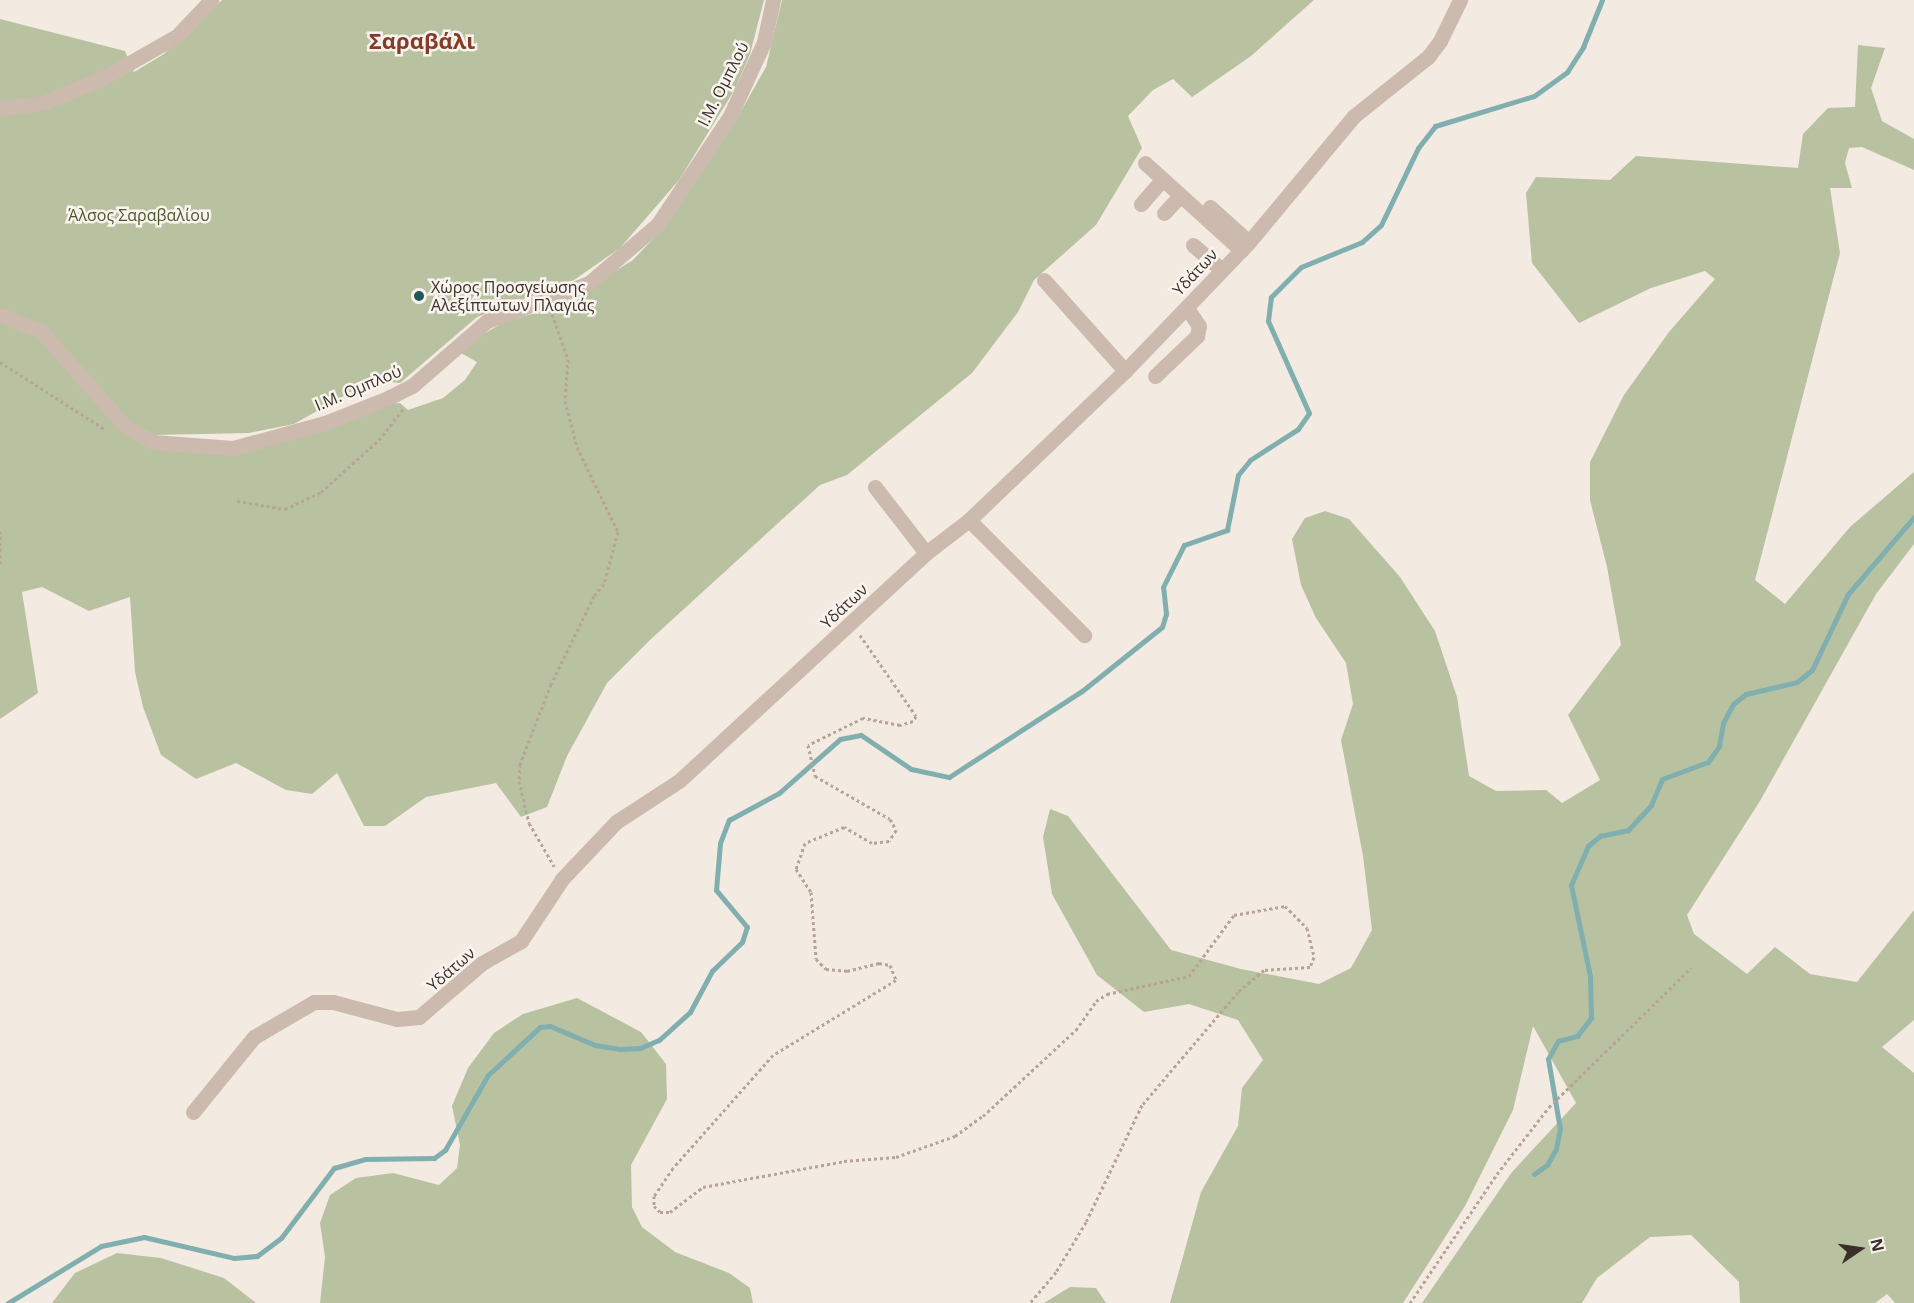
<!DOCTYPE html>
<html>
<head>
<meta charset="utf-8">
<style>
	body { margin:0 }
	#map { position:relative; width:1914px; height:1303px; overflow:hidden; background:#f3eae1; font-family:"Open Sans",sans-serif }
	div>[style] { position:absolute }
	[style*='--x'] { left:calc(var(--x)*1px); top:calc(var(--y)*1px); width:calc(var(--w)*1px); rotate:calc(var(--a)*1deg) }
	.green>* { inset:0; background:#b8c2a1 }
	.stream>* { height:5px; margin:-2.5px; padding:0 2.5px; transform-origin:2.5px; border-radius:2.5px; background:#81aeaf }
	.path>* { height:3px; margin-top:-1.5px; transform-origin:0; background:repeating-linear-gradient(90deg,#b7a497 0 3px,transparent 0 6px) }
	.minor>* { height:15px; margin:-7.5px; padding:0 7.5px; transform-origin:7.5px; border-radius:7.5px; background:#cbbaad }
	.tertiary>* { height:15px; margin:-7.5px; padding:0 7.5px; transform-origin:7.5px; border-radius:7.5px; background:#cbbaad }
	.dots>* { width:16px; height:16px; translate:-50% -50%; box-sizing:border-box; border:3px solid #faf4ee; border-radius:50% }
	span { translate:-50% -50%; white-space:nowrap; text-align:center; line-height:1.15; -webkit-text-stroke:5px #faf4ee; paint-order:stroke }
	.street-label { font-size:16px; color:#3a2f2b }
	.park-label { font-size:16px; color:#4a5730 }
	.poi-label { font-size:16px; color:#3a2f2b }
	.left { translate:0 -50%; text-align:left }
	.district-label { font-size:22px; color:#863b28; font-weight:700 }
	.north { position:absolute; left:1830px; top:1219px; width:60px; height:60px; -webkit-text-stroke:4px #faf4ee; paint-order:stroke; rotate:77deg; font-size:16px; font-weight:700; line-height:24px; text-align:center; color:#3a2f2b }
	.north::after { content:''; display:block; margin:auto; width:21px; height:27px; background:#3a2f2b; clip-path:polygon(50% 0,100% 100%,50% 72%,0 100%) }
</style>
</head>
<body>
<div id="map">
	<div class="green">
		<div style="clip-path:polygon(222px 0,764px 0,750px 54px,735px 89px,679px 180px,620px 248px,574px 280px,477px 317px,400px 383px,390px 382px,388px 374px,379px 376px,294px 424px,249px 433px,154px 435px,163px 450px,233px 455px,332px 428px,388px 404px,400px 403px,408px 410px,443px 398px,465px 380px,477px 362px,461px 353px,482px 335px,506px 321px,557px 307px,633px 260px,665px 226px,736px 120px,766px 67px,782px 0,1314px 0,1251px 56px,1192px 97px,1173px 79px,1153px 90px,1128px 116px,1142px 148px,1096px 225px,1034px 280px,1018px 312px,972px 373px,847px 475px,820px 485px,651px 639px,607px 683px,567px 756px,547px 807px,521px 817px,496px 783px,426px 797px,385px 826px,364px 826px,337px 773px,312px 794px,286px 790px,236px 763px,196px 779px,161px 755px,143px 707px,135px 672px,130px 597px,89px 611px,42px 587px,22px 592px,38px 693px,0 719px,0 19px,125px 51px,134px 72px,164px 54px)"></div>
		<div style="clip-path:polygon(1858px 45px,1885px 48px,1871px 88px,1882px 121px,1914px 139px,1914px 170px,1862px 147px,1849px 148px,1845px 163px,1852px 188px,1830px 188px,1840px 253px,1755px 580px,1785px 604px,1850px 527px,1914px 472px,1914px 544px,1876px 594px,1760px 801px,1687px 915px,1694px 934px,1747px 974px,1775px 947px,1810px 974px,1857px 982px,1914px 910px,1914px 1020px,1882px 1047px,1914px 1073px,1914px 1303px,1895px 1303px,1887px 1294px,1875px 1303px,1740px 1303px,1739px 1282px,1691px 1235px,1650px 1237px,1597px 1278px,1582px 1303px,1422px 1303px,1512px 1172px,1576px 1103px,1533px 1026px,1513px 1110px,1465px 1206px,1403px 1303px,1170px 1303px,1201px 1192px,1238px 1126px,1242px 1088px,1263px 1060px,1238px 1020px,1189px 1004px,1144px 1012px,1097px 975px,1052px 894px,1043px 837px,1050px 809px,1068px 816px,1171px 950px,1241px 969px,1319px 984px,1351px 968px,1372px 930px,1363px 856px,1341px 740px,1353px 704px,1346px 663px,1316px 618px,1301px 585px,1292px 539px,1305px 518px,1325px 511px,1349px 519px,1400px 577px,1435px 631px,1457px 697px,1469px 776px,1496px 791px,1546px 790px,1562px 803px,1600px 780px,1568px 715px,1621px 645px,1607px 567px,1590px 500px,1590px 462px,1624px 395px,1669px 332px,1715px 279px,1705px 271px,1651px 288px,1579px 323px,1532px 263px,1526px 193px,1536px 177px,1610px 180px,1636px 156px,1798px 168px,1803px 134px,1828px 108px,1855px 107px)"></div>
		<div style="clip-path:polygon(577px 998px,641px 1032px,666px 1064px,667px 1099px,631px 1165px,632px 1207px,642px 1227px,675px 1252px,729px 1273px,750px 1288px,753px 1303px,320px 1303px,325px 1257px,320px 1223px,330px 1195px,356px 1178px,393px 1173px,439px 1185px,457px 1168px,460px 1145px,452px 1106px,468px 1068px,494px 1033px,523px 1014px)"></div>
		<div style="clip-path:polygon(117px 1253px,161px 1258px,224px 1278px,256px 1303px,52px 1303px,75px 1273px)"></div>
		<div style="clip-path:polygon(1070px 1287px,1096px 1288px,1106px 1303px,1044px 1303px)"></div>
	</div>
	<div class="stream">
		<div style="--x:1534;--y:1174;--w:16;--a:-35"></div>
		<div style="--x:1547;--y:1165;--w:18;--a:-61"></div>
		<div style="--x:1556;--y:1149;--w:20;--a:-79"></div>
		<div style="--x:1560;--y:1129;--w:71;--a:-99.7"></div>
		<div style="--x:1548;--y:1059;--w:21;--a:-61"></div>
		<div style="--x:1558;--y:1041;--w:20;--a:-15"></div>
		<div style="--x:1577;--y:1036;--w:23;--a:-52"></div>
		<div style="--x:1591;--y:1018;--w:42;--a:-91.4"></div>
		<div style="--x:1590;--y:976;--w:93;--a:-101.8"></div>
		<div style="--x:1571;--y:885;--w:43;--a:-66.4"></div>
		<div style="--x:1588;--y:846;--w:16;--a:-40"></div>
		<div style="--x:1600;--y:836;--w:29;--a:-12"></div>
		<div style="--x:1628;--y:830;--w:34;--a:-47"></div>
		<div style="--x:1651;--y:805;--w:28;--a:-67"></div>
		<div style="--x:1662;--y:779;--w:49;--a:-20.3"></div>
		<div style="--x:1708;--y:762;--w:19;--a:-55"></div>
		<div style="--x:1719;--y:746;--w:23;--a:-80"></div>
		<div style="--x:1723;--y:723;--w:21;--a:-62"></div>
		<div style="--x:1733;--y:704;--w:16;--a:-38"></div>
		<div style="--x:1746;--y:694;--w:52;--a:-13.2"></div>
		<div style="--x:1797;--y:682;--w:19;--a:-39"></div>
		<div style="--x:1812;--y:670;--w:84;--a:-64.7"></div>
		<div style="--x:1848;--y:594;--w:101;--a:-49.4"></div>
		<div style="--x:8;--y:1303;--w:109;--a:-31.5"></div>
		<div style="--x:101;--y:1246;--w:44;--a:-11.8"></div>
		<div style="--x:144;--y:1237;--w:92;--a:13.1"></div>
		<div style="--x:234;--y:1258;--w:23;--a:-5"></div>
		<div style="--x:257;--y:1256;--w:30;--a:-37"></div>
		<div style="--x:281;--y:1238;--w:88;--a:-52.9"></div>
		<div style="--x:334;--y:1168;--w:32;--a:-16"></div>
		<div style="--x:365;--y:1159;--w:69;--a:-0.8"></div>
		<div style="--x:434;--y:1158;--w:14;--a:-36"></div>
		<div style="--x:445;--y:1150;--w:86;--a:-60.2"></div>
		<div style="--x:488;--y:1075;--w:71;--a:-42.7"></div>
		<div style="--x:540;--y:1027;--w:10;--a:-6"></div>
		<div style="--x:550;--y:1026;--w:49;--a:22.9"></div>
		<div style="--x:595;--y:1045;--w:25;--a:9"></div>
		<div style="--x:620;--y:1049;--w:20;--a:-3"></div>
		<div style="--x:640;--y:1048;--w:21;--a:-23"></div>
		<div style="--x:659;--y:1040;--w:42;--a:-42.1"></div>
		<div style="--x:690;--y:1012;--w:47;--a:-61.8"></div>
		<div style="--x:712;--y:971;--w:42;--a:-44"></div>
		<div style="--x:742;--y:942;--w:16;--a:-72"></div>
		<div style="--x:747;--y:927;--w:48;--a:-130"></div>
		<div style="--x:716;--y:890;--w:47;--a:-85.1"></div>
		<div style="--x:720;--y:843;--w:25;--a:-69"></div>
		<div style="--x:729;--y:820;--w:57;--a:-28.4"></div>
		<div style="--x:779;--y:793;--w:81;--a:-41.5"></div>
		<div style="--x:840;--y:739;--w:21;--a:-11"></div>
		<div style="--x:861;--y:735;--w:60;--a:34.2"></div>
		<div style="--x:911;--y:769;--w:39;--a:12"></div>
		<div style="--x:949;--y:777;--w:158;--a:-32.9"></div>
		<div style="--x:1082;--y:691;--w:102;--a:-38.7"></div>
		<div style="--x:1162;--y:627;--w:14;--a:-73"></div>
		<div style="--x:1166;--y:614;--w:27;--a:-96"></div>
		<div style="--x:1163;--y:587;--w:47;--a:-63.4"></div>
		<div style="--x:1184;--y:545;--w:46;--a:-19.2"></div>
		<div style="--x:1227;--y:530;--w:56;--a:-78.7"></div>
		<div style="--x:1238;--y:475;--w:19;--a:-51"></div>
		<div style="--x:1250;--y:460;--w:57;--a:-32.9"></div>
		<div style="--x:1298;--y:429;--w:19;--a:-55"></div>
		<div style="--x:1309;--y:413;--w:101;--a:-114"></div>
		<div style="--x:1268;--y:321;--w:24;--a:-83"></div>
		<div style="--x:1271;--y:297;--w:42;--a:-45"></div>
		<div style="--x:1301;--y:267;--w:66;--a:-22.3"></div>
		<div style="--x:1362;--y:242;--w:25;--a:-42"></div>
		<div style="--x:1381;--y:225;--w:85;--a:-64.3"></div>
		<div style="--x:1418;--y:148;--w:28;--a:-52"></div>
		<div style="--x:1435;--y:126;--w:103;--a:-16.9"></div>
		<div style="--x:1534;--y:96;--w:41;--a:-36"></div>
		<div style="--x:1567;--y:72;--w:30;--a:-57"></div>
		<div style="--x:1583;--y:47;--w:51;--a:-68"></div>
	</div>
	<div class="path">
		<div style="--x:552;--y:314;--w:48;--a:70.4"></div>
		<div style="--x:568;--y:359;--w:42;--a:94.1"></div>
		<div style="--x:565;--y:401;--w:48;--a:75.4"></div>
		<div style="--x:577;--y:447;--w:94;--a:64.2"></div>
		<div style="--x:618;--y:532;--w:54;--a:105.1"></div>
		<div style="--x:604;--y:584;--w:16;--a:130"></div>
		<div style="--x:594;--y:596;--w:98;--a:116"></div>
		<div style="--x:551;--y:684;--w:86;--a:111.2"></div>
		<div style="--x:520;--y:764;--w:17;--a:93"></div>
		<div style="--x:519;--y:781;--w:43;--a:76.6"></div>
		<div style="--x:529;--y:823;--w:50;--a:59.8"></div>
		<div style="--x:0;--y:362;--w:126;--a:32.7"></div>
		<div style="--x:237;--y:501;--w:49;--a:9.5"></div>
		<div style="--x:285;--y:509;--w:40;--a:-25"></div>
		<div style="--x:321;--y:492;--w:78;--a:-41.9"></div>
		<div style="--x:379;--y:440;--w:41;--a:-52"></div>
		<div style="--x:0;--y:531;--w:33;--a:90"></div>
		<div style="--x:860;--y:635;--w:98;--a:55.3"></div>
		<div style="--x:916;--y:716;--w:6;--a:121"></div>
		<div style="--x:913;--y:721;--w:14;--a:163"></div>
		<div style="--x:900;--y:725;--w:38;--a:-169"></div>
		<div style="--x:863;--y:718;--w:61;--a:153.9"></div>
		<div style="--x:808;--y:745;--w:32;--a:77"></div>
		<div style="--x:815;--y:776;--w:86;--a:29.8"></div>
		<div style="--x:890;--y:819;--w:13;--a:61"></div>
		<div style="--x:896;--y:830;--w:13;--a:122"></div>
		<div style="--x:889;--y:841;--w:17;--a:173"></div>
		<div style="--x:872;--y:843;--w:32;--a:-150"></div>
		<div style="--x:844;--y:827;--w:42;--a:157.7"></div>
		<div style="--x:805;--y:843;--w:28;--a:109"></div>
		<div style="--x:796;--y:869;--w:27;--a:57"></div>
		<div style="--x:811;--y:892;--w:67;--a:85.7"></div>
		<div style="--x:816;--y:959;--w:14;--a:45"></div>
		<div style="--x:826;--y:969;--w:21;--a:5"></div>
		<div style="--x:847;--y:971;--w:33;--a:-14"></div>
		<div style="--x:879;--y:963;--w:11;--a:10"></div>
		<div style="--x:890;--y:965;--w:16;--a:68"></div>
		<div style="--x:896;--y:980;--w:144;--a:148.6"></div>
		<div style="--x:773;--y:1055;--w:151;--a:131.5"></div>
		<div style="--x:673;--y:1168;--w:34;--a:124"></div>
		<div style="--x:654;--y:1196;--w:10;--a:90"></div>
		<div style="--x:654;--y:1206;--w:8;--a:45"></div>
		<div style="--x:660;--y:1212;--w:10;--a:0"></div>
		<div style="--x:670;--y:1212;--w:41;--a:-37.1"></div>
		<div style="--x:703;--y:1187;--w:143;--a:-10.4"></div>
		<div style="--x:844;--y:1161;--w:52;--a:-4.4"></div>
		<div style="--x:896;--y:1157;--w:63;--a:-19.6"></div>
		<div style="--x:955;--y:1136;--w:34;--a:-36"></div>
		<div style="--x:983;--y:1116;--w:127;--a:-42.8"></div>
		<div style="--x:1076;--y:1030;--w:35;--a:-55"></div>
		<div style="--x:1096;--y:1001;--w:13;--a:-32"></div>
		<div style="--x:1107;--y:994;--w:84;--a:-12.4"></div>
		<div style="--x:1189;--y:976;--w:76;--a:-53.6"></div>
		<div style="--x:1234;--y:915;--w:52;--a:-10"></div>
		<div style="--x:1285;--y:906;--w:31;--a:45"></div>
		<div style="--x:1307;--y:928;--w:30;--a:76"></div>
		<div style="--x:1314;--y:957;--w:11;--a:112"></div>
		<div style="--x:1310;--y:967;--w:46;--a:176.3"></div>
		<div style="--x:1264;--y:970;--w:34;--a:140"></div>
		<div style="--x:1238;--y:992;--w:148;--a:130.3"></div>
		<div style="--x:1142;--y:1105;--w:130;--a:115.6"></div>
		<div style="--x:1086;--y:1222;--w:58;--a:121"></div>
		<div style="--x:1056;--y:1272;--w:40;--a:130"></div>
		<div style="--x:1410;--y:1303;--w:156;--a:-56"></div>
		<div style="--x:1497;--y:1174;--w:85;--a:-52.2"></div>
		<div style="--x:1549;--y:1107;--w:199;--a:-44.4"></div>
	</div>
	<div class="minor">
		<div style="--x:1145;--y:163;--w:130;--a:42.2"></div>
		<div style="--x:1141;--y:204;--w:32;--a:-49"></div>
		<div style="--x:1210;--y:207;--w:52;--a:41.9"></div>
		<div style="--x:1164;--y:213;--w:23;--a:-47"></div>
		<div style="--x:1193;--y:245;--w:38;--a:41"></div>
		<div style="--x:1044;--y:280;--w:122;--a:48.3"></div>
		<div style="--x:1155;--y:376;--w:58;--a:-43.6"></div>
		<div style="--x:1197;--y:336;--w:10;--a:-79"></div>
		<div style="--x:1199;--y:326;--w:22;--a:-124"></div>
		<div style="--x:875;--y:487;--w:83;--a:52.3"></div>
		<div style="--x:969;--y:520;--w:163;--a:45"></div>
		<div style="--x:193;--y:1112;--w:97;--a:-50.9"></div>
		<div style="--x:254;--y:1037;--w:69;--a:-30.3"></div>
		<div style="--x:314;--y:1002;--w:19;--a:0"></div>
		<div style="--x:333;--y:1002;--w:66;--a:14.9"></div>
		<div style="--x:397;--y:1019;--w:22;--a:-5"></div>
		<div style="--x:419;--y:1017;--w:83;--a:-40.6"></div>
		<div style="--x:482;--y:963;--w:45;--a:-29.4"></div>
		<div style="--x:521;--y:941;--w:74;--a:-56.5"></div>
		<div style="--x:562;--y:879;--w:79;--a:-46.5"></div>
		<div style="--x:616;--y:822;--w:75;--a:-33.1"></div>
		<div style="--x:679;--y:781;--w:336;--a:-42.7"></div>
		<div style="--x:926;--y:553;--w:54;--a:-37.5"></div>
		<div style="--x:969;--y:520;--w:216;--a:-43.7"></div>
		<div style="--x:1125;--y:371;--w:179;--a:-46.1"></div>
		<div style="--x:1249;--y:242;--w:164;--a:-50.2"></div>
		<div style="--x:1354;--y:116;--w:95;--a:-38.6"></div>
		<div style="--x:1428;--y:57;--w:20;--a:-53"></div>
		<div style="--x:1440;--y:41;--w:46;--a:-64"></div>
	</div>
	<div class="tertiary">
		<div style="--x:0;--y:108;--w:43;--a:-6.6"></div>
		<div style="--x:43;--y:103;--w:65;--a:-22.6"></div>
		<div style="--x:103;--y:78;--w:85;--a:-29.6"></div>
		<div style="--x:177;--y:36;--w:50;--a:-46.6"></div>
		<div style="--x:0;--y:315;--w:44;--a:21.3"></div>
		<div style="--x:41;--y:331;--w:128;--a:48.5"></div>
		<div style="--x:126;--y:427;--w:31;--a:29"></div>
		<div style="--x:153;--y:442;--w:80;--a:4.3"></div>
		<div style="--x:233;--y:448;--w:95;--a:-15.2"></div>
		<div style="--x:325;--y:423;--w:68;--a:-21.6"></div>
		<div style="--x:388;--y:398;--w:27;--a:-27"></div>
		<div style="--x:412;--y:386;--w:99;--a:-40.9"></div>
		<div style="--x:487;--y:321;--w:109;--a:-20.4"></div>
		<div style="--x:589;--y:283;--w:91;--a:-40.5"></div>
		<div style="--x:658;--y:224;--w:130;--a:-56.3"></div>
		<div style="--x:730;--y:116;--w:81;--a:-65.3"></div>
		<div style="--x:764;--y:42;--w:43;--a:-77.9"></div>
	</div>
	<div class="dots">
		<div style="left:419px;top:296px;background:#22585a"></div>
	</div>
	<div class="street-label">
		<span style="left:723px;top:84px;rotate:-63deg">Ι.Μ. Ομπλού</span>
		<span style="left:1195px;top:272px;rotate:-47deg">Υδάτων</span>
		<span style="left:358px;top:388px;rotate:-23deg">Ι.Μ. Ομπλού</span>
		<span style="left:844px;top:606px;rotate:-43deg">Υδάτων</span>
		<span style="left:451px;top:969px;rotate:-41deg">Υδάτων</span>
	</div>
	<div class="park-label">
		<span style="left:139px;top:215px">Άλσος Σαραβαλίου</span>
	</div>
	<div class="poi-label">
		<span class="left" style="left:431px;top:296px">Χώρος Προσγείωσης<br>Αλεξίπτωτων Πλαγιάς</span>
	</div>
	<div class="district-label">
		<span style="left:422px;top:41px">Σαραβάλι</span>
	</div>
	<div class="north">N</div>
</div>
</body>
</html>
